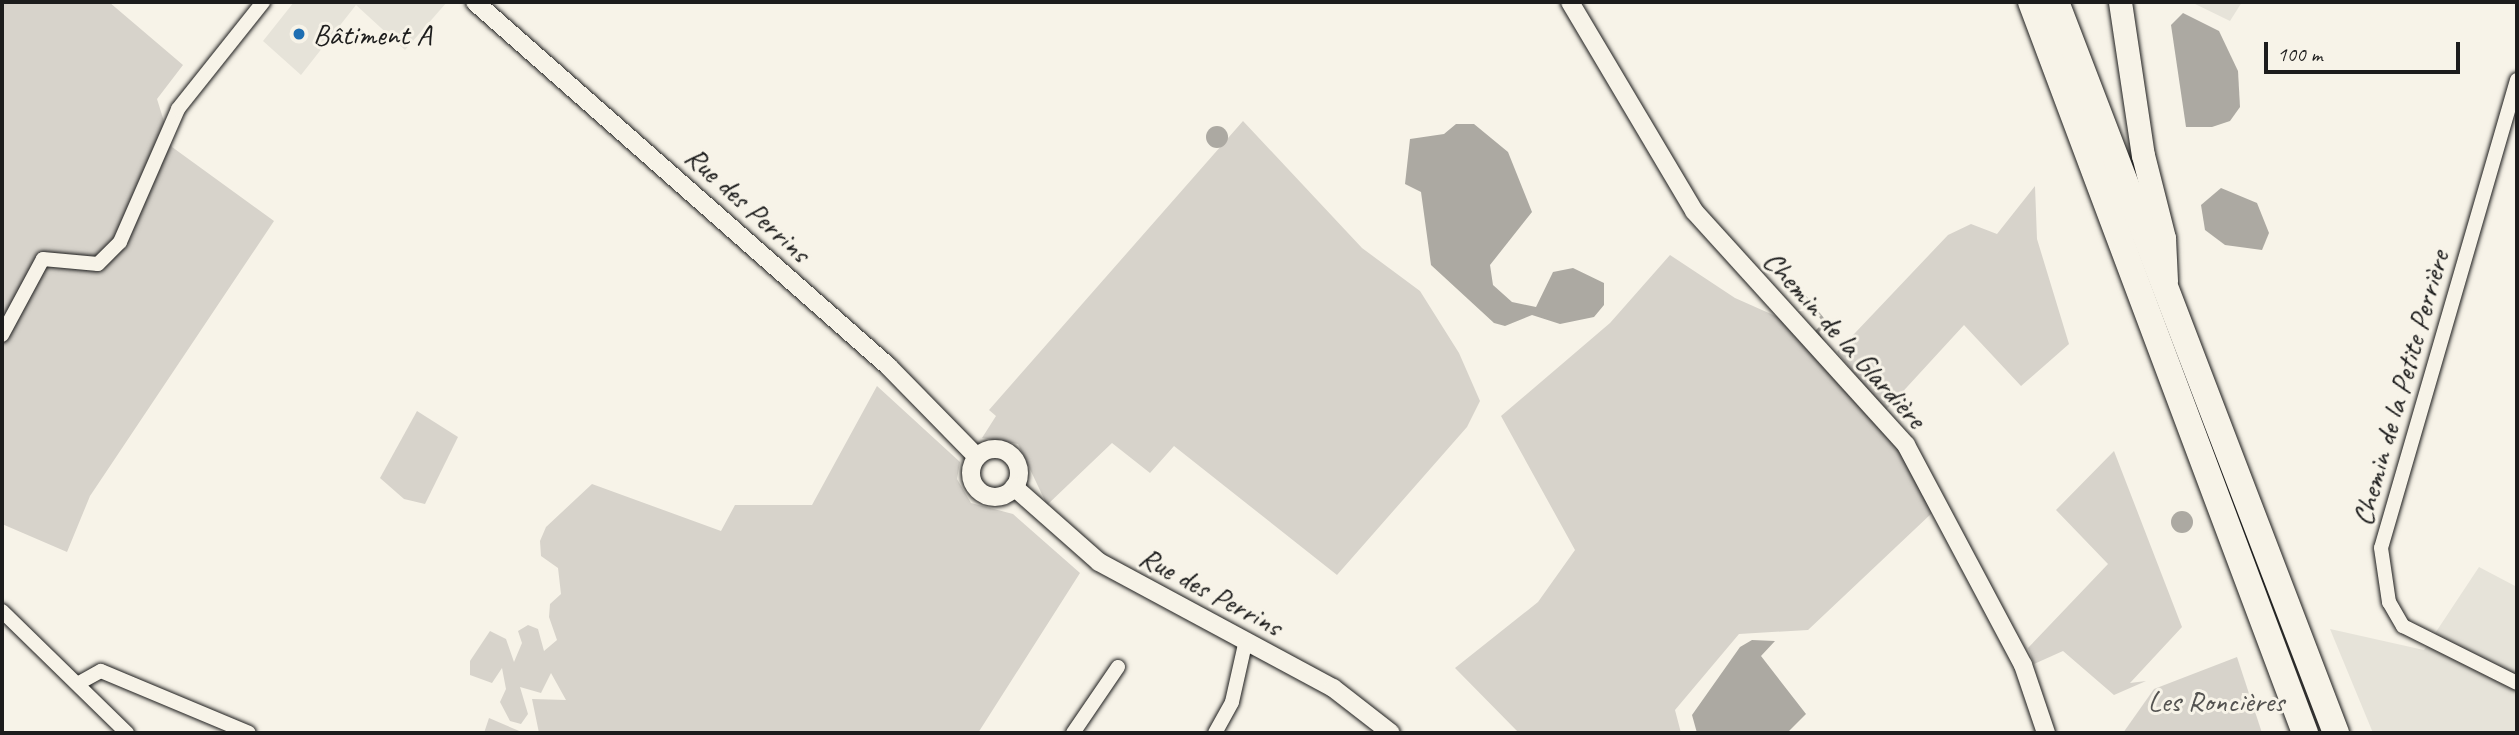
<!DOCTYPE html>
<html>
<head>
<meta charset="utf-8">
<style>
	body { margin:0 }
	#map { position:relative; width:2519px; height:735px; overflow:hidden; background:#f7f3e8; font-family:Caveat,sans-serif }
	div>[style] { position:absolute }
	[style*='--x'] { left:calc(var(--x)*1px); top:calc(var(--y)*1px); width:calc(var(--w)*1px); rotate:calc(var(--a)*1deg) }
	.built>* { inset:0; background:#e6e3d9 }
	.green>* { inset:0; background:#d7d3cb }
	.water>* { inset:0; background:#aca9a2 }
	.round { border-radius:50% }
	.roads { filter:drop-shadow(0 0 2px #1c1c1c) drop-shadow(0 0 2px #1c1c1c) }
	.minor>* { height:14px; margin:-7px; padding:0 7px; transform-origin:7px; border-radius:7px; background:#f7f3e8 }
	.tertiary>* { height:18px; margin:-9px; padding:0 9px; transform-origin:9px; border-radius:9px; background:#f7f3e8 }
	.tertiary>.ring { margin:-9px; padding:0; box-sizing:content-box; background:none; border:18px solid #f7f3e8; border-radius:50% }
	.trunk>* { height:23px; margin:-11.5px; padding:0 11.5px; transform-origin:11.5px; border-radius:11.5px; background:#f7f3e8 }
	.motorway>* { height:26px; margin:-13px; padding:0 13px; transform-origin:13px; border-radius:13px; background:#f7f3e8 }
	.dots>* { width:19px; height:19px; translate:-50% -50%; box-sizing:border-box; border:4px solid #f7f3e8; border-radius:50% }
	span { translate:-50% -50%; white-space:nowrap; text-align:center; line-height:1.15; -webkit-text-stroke:6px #f7f3e8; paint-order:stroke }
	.poi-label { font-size:30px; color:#1c1c1c }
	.left { translate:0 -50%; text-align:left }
	.street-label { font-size:30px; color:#1c1c1c }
	.park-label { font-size:30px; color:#545351 }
	.frame { position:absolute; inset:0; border:4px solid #1c1c1c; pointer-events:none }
	.scale { position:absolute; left:2264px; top:42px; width:196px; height:32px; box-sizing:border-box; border:4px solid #1c1c1c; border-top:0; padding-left:9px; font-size:21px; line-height:24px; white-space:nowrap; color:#1c1c1c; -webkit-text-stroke:5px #f7f3e8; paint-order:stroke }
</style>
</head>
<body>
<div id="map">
	<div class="built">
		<div style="clip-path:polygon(294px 2px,447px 2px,405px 50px,356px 5px,301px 75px,263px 41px)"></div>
		<div style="clip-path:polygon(2191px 2px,2242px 2px,2230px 21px)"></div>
		<div style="clip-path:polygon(2479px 567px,2517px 587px,2517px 733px,2373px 733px,2330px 629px,2424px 650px)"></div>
	</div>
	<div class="green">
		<div style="clip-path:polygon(2px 2px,109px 2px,183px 65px,157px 99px,172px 147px,274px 221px,90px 496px,67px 552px,2px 524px)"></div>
		<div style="clip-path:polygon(1243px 121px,1362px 248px,1420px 291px,1459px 353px,1480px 401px,1467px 427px,1337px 575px,1174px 446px,1150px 473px,1112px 443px,1047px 505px,1018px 444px,982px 438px,996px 416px,989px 410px)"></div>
		<div style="clip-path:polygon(2035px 186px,2037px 239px,2069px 344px,2021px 386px,1964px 325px,1885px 411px,1837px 352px,1948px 235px,1971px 224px,1997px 234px)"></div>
		<div style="clip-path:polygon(1670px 255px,1735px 298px,1798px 326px,1890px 424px,1932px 513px,1808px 630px,1739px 634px,1675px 710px,1681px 733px,1519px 733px,1455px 668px,1538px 602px,1575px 550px,1501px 416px,1610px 323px)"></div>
		<div style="clip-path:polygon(877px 386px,960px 462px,957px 479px,971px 503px,1013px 514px,1080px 573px,978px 733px,539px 733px,532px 699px,566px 700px,551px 673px,541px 693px,520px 687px,528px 714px,521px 724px,510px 721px,500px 702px,506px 689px,502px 668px,492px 683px,470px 675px,470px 661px,490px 631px,506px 639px,514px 662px,522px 643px,518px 631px,528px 625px,538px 629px,544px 651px,557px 640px,549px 617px,550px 604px,561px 594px,558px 568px,541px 556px,540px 541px,546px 527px,592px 484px,721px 531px,735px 505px,812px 505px)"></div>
		<div style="clip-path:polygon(417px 411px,458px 437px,425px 504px,404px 499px,380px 478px)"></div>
		<div style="clip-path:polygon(2114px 451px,2182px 627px,2130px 683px,2146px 681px,2114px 695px,2063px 651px,2034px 664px,2028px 648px,2108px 564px,2056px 510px)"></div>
		<div style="clip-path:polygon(2237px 657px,2262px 733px,2123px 733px,2154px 689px)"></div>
		<div style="clip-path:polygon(489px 718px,524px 733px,484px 733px)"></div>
	</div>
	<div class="water">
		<div style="clip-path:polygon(2183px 13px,2219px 31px,2238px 71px,2240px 107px,2230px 121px,2212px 127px,2186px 127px,2171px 25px)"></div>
		<div style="clip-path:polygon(1456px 124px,1474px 124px,1508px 152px,1532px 212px,1490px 265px,1493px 285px,1512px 302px,1536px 307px,1553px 272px,1573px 268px,1604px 283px,1604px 305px,1594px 317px,1560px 324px,1532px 315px,1505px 326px,1494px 323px,1431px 265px,1421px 192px,1405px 184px,1410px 139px,1444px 134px)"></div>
		<div class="round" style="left:1206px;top:126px;width:22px;height:22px"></div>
		<div style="clip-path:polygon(2221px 188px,2257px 203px,2269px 233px,2262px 250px,2225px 245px,2205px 230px,2201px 205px)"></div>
		<div style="clip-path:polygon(1803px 292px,1828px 323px,1819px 332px,1829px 349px,1814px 332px,1823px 323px)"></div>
		<div class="round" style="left:2171px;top:511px;width:22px;height:22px"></div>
		<div style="clip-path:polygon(1752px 640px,1775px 641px,1761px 656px,1806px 714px,1787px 733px,1697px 733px,1692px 715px,1740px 647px)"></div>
	</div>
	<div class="roads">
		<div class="minor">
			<div style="--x:2517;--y:80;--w:487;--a:106.2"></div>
			<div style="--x:2381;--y:548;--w:55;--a:81.6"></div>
			<div style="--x:2389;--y:602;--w:28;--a:60"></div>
			<div style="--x:2403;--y:626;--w:127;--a:26.6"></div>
			<div style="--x:2;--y:335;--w:86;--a:-61.7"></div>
			<div style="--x:43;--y:259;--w:55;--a:5.2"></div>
			<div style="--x:98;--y:264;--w:31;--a:-45"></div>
			<div style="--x:120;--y:242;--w:145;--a:-66.4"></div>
			<div style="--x:178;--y:109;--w:137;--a:-51.5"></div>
			<div style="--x:2;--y:611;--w:175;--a:44.3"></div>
			<div style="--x:79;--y:683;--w:25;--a:-29"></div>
			<div style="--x:101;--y:671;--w:160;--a:22.7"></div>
			<div style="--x:1073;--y:733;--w:80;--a:-55.7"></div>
			<div style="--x:1215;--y:733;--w:35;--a:-61"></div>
			<div style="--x:1232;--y:702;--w:64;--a:-77.3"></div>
		</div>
		<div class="tertiary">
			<div style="--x:475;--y:2;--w:551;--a:41.39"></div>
			<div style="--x:888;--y:366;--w:127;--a:45.6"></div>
			<div style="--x:1570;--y:2;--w:243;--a:59.3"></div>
			<div style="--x:1694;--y:211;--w:316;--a:47.8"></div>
			<div style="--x:1906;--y:445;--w:249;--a:62"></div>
			<div style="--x:2023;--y:665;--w:72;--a:71.3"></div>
			<div class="ring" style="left:971px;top:449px;width:30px;height:30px"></div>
			<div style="--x:1014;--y:487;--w:113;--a:41.4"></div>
			<div style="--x:1099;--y:562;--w:266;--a:28.3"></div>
			<div style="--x:1333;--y:688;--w:73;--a:37.8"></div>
		</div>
		<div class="trunk">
			<div style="--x:2120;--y:2;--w:155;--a:81.5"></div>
			<div style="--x:2143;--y:155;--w:86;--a:75.8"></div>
			<div style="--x:2164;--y:238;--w:43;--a:87.3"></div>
		</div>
		<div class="motorway">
			<div style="--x:2031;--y:2;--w:781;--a:69.45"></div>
			<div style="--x:2056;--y:2;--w:783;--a:69.04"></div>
		</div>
	</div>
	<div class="dots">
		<div style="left:299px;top:34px;background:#1f6fb2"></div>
	</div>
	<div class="poi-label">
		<span class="left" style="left:313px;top:34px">Bâtiment A</span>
	</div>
	<div class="street-label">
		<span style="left:748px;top:204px;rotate:42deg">Rue des Perrins</span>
		<span style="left:1845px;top:339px;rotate:48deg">Chemin de la Glardière</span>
		<span style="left:2400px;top:388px;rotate:-74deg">Chemin de la Petite Perrière</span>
		<span style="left:1211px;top:591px;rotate:28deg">Rue des Perrins</span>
	</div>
	<div class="park-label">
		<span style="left:2216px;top:701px">Les Roncières</span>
	</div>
	<div class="frame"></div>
	<div class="scale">100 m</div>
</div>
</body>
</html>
